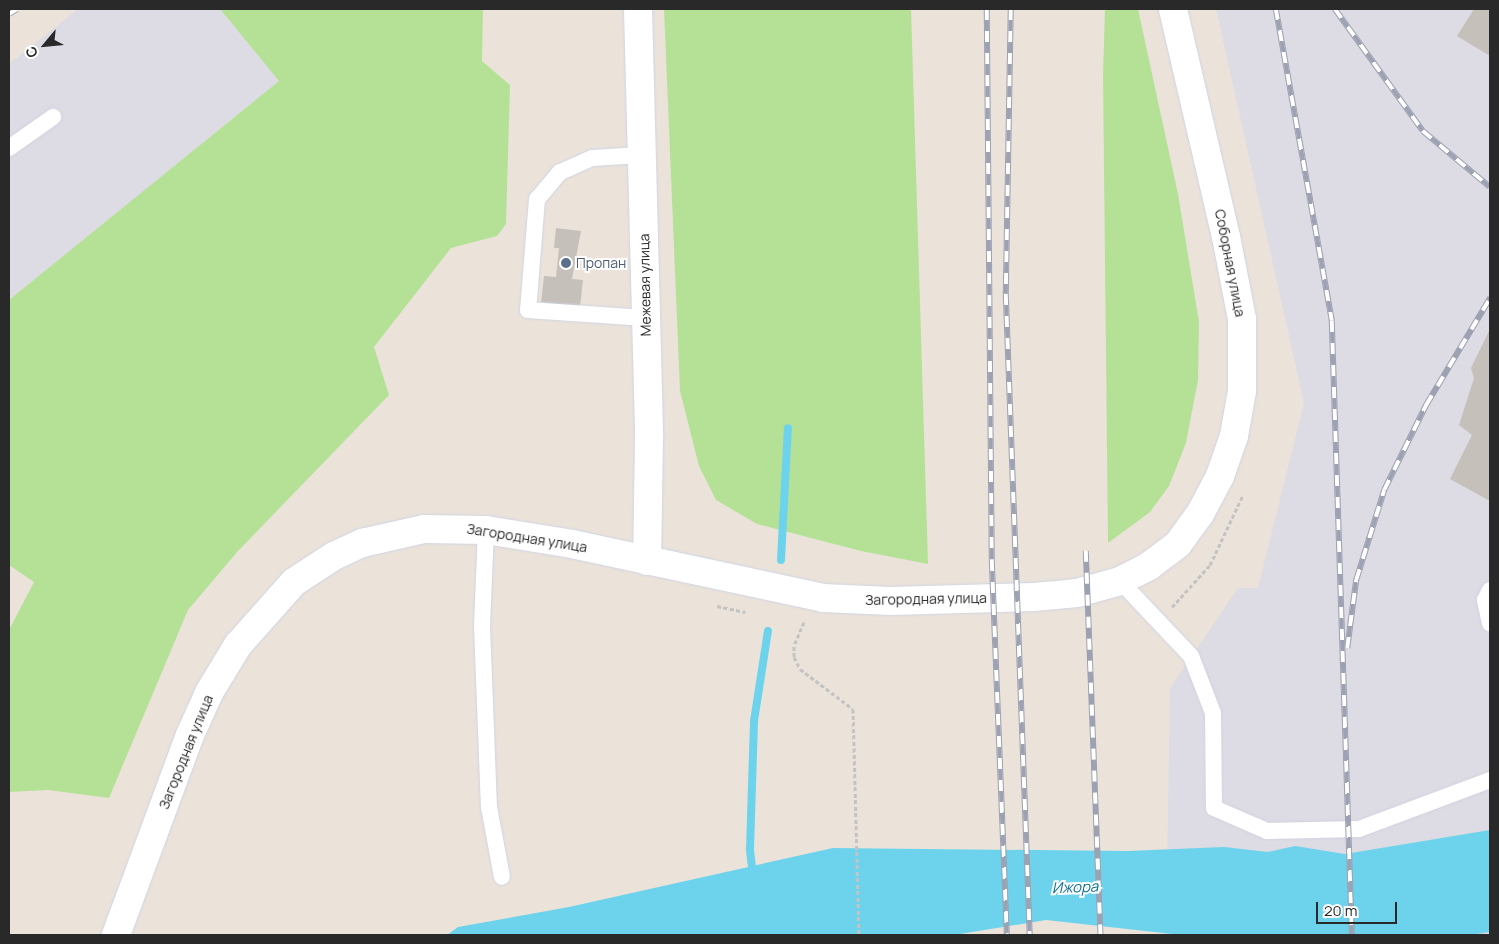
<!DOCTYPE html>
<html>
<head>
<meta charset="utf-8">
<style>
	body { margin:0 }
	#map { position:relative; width:1499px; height:944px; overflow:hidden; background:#ebe3da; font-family:Manrope,sans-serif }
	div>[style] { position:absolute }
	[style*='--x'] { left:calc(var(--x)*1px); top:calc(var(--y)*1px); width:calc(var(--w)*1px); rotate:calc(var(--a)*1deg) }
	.industrial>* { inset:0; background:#dddbe3 }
	.green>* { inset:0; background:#b5e197 }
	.water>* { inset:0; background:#6dd3ed }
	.stream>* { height:8px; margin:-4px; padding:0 4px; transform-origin:4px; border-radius:4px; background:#6dd3ed }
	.building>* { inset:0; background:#c6c0ba }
	.path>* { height:3px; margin-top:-1.5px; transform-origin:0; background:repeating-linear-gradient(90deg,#c3c3c3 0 4px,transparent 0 6.5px) }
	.roads { filter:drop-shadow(0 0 1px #d0d4e2) drop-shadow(0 0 1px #d0d4e2) }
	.service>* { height:16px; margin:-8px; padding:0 8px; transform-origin:8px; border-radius:8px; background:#fff }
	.tertiary>* { height:28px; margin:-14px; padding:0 14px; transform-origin:14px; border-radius:14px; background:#fff }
	.secondary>* { height:28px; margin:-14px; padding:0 14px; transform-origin:14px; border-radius:14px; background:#fff }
	.rail>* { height:5.5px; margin-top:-2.75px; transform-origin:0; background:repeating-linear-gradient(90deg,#fff 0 11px,#9da2b3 0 22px); box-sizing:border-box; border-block:1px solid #9da2b3 }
	.dots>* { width:14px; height:14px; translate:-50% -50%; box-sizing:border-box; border:2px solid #fff; border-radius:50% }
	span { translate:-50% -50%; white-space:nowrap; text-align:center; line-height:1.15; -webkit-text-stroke:4px #fff; paint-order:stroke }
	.service-label { font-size:14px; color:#4e5e75 }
	.left { translate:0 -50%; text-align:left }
	.street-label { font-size:14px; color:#292929 }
	.water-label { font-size:15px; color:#0e7097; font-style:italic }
	.frame { position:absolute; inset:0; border:10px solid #292929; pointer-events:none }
	.north { position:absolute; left:20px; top:20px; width:50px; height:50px; -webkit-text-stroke:4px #fff; paint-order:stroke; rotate:242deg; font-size:14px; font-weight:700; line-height:20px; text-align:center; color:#292929 }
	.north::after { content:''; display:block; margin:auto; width:18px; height:22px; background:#292929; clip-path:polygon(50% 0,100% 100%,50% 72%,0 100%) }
	.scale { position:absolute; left:1316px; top:902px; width:81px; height:22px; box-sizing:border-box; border:2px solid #292929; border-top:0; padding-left:6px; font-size:15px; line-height:18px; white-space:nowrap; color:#292929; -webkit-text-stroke:4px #fff; paint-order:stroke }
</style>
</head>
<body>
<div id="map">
	<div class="industrial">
		<div style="clip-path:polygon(78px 9px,220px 9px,279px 81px,9px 300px,9px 64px)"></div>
		<div style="clip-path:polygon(1216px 9px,1490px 9px,1490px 935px,1166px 935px,1170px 688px,1238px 588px,1258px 588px,1304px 403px)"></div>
	</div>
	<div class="green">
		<div style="clip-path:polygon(220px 9px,483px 9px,482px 61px,510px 85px,506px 224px,497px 236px,451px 248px,374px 347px,389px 395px,238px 551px,188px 610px,109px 798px,48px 790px,9px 792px,9px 630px,34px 582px,9px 565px,9px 300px,279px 81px)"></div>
		<div style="clip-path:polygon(664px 9px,911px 9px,928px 564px,861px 551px,757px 524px,716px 500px,699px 466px,680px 391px)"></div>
		<div style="clip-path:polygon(1105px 9px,1138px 9px,1178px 194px,1199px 322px,1198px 380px,1186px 443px,1169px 486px,1150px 512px,1108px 543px,1103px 75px)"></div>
	</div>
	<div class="water">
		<div style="clip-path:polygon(1490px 830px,1490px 932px,1470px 935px,1181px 935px,1046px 920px,954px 935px,447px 935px,458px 927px,569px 907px,833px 848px,1127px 851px,1224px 847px,1268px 852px,1295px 846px,1345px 854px)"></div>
	</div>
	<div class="stream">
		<div style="--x:781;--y:560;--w:132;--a:-87"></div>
		<div style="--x:753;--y:875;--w:26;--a:-97"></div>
		<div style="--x:750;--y:849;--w:128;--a:-88.2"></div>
		<div style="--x:754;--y:721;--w:91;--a:-81.2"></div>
	</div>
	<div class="building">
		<div style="clip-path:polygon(1474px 9px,1490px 9px,1490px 56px,1457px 36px)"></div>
		<div style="clip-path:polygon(556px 228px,581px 231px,572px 279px,583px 280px,580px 307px,541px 302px,544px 276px,556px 277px,559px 248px,554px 248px)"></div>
		<div style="clip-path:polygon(1490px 329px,1490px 501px,1450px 479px,1472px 435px,1459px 425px,1474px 378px,1471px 368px)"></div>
	</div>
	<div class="path">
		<div style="--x:717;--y:606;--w:29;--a:12"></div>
		<div style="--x:1172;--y:607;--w:57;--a:-47.9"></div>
		<div style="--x:1210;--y:565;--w:77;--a:-64.8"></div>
		<div style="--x:804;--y:622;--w:26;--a:113"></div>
		<div style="--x:794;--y:646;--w:11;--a:90"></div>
		<div style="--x:794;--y:657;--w:13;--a:63"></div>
		<div style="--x:800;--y:669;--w:66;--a:37"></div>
		<div style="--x:853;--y:709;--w:226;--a:88.5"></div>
	</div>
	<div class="roads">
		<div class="service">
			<div style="--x:9;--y:148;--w:54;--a:-35.2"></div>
			<div style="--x:641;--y:155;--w:49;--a:176.5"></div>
			<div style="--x:592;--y:158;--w:35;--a:156"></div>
			<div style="--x:560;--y:172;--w:35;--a:130"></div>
			<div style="--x:537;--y:199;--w:111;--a:94.6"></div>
			<div style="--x:528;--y:310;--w:117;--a:3.9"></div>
			<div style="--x:486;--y:530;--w:96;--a:92.4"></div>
			<div style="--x:482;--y:626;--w:181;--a:87.8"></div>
			<div style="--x:489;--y:807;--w:71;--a:79.5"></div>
			<div style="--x:1120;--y:581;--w:103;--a:46.6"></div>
			<div style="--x:1191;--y:656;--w:61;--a:68.9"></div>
			<div style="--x:1213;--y:713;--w:95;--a:89.4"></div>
			<div style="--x:1214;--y:808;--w:58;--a:23.5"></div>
			<div style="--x:1267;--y:831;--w:92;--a:-1.2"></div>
			<div style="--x:1359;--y:829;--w:140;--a:-20.5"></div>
			<div style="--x:1490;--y:590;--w:11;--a:117"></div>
			<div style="--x:1485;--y:600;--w:24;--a:78"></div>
		</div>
		<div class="tertiary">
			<div style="--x:638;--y:9;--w:429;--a:88.5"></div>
			<div style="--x:649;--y:438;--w:123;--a:90.9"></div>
		</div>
		<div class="secondary">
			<div style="--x:116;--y:935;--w:213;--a:-69.7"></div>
			<div style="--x:190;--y:735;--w:48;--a:-65.6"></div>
			<div style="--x:210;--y:691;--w:54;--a:-58.7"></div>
			<div style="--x:238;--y:645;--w:84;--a:-48.4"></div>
			<div style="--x:294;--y:582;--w:48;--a:-33"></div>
			<div style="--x:334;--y:556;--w:31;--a:-25"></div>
			<div style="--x:362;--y:543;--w:64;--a:-12.7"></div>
			<div style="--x:424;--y:529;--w:62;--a:0.9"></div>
			<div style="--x:486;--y:530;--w:87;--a:9.2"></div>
			<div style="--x:572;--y:544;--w:257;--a:12.1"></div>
			<div style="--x:823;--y:598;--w:68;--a:2.5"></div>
			<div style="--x:891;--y:601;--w:143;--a:-1.6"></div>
			<div style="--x:1034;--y:597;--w:43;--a:-5.3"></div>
			<div style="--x:1077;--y:593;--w:45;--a:-15.6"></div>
			<div style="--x:1120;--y:581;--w:33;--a:-27"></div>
			<div style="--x:1149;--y:566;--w:36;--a:-37"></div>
			<div style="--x:1178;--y:544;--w:37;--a:-54"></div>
			<div style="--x:1200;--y:514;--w:43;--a:-62.2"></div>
			<div style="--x:1220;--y:476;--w:42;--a:-70.7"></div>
			<div style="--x:1234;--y:436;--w:46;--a:-79.9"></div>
			<div style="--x:1242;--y:391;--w:72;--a:-90"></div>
			<div style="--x:1242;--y:319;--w:84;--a:-101"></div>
			<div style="--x:1226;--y:237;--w:234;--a:-103.1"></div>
		</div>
	</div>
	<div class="rail">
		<div style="--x:987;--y:9;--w:551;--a:89.48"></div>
		<div style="--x:992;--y:560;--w:375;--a:87.7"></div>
		<div style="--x:1011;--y:9;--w:285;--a:91"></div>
		<div style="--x:1006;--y:294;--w:641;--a:87.86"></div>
		<div style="--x:1276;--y:9;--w:317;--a:79.8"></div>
		<div style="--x:1332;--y:321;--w:614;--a:88.13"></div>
		<div style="--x:1335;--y:9;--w:150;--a:54.2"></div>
		<div style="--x:1423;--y:131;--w:87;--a:39.9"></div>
		<div style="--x:9;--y:14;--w:9;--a:-32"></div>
		<div style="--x:1086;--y:551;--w:384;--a:87.8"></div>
		<div style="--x:1347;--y:648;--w:69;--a:-82.5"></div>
		<div style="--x:1356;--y:580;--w:94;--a:-72.7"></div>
		<div style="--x:1384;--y:490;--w:95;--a:-63.7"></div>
		<div style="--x:1426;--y:405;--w:125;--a:-59.1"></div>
	</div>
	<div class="dots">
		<div style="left:566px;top:263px;background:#5c6f8a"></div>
	</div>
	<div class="service-label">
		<span class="left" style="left:576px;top:263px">Пропан</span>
	</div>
	<div class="street-label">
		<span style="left:1230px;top:263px;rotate:79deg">Соборная улица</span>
		<span style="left:645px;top:285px;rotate:-91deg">Межевая улица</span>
		<span style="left:527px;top:538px;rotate:9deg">Загородная улица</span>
		<span style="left:926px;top:599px;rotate:-1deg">Загородная улица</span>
		<span style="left:186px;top:752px;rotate:-68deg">Загородная улица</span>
	</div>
	<div class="water-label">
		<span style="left:1075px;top:887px;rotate:-2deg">Ижора</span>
	</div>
	<div class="frame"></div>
	<div class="north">С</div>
	<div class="scale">20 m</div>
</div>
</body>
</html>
